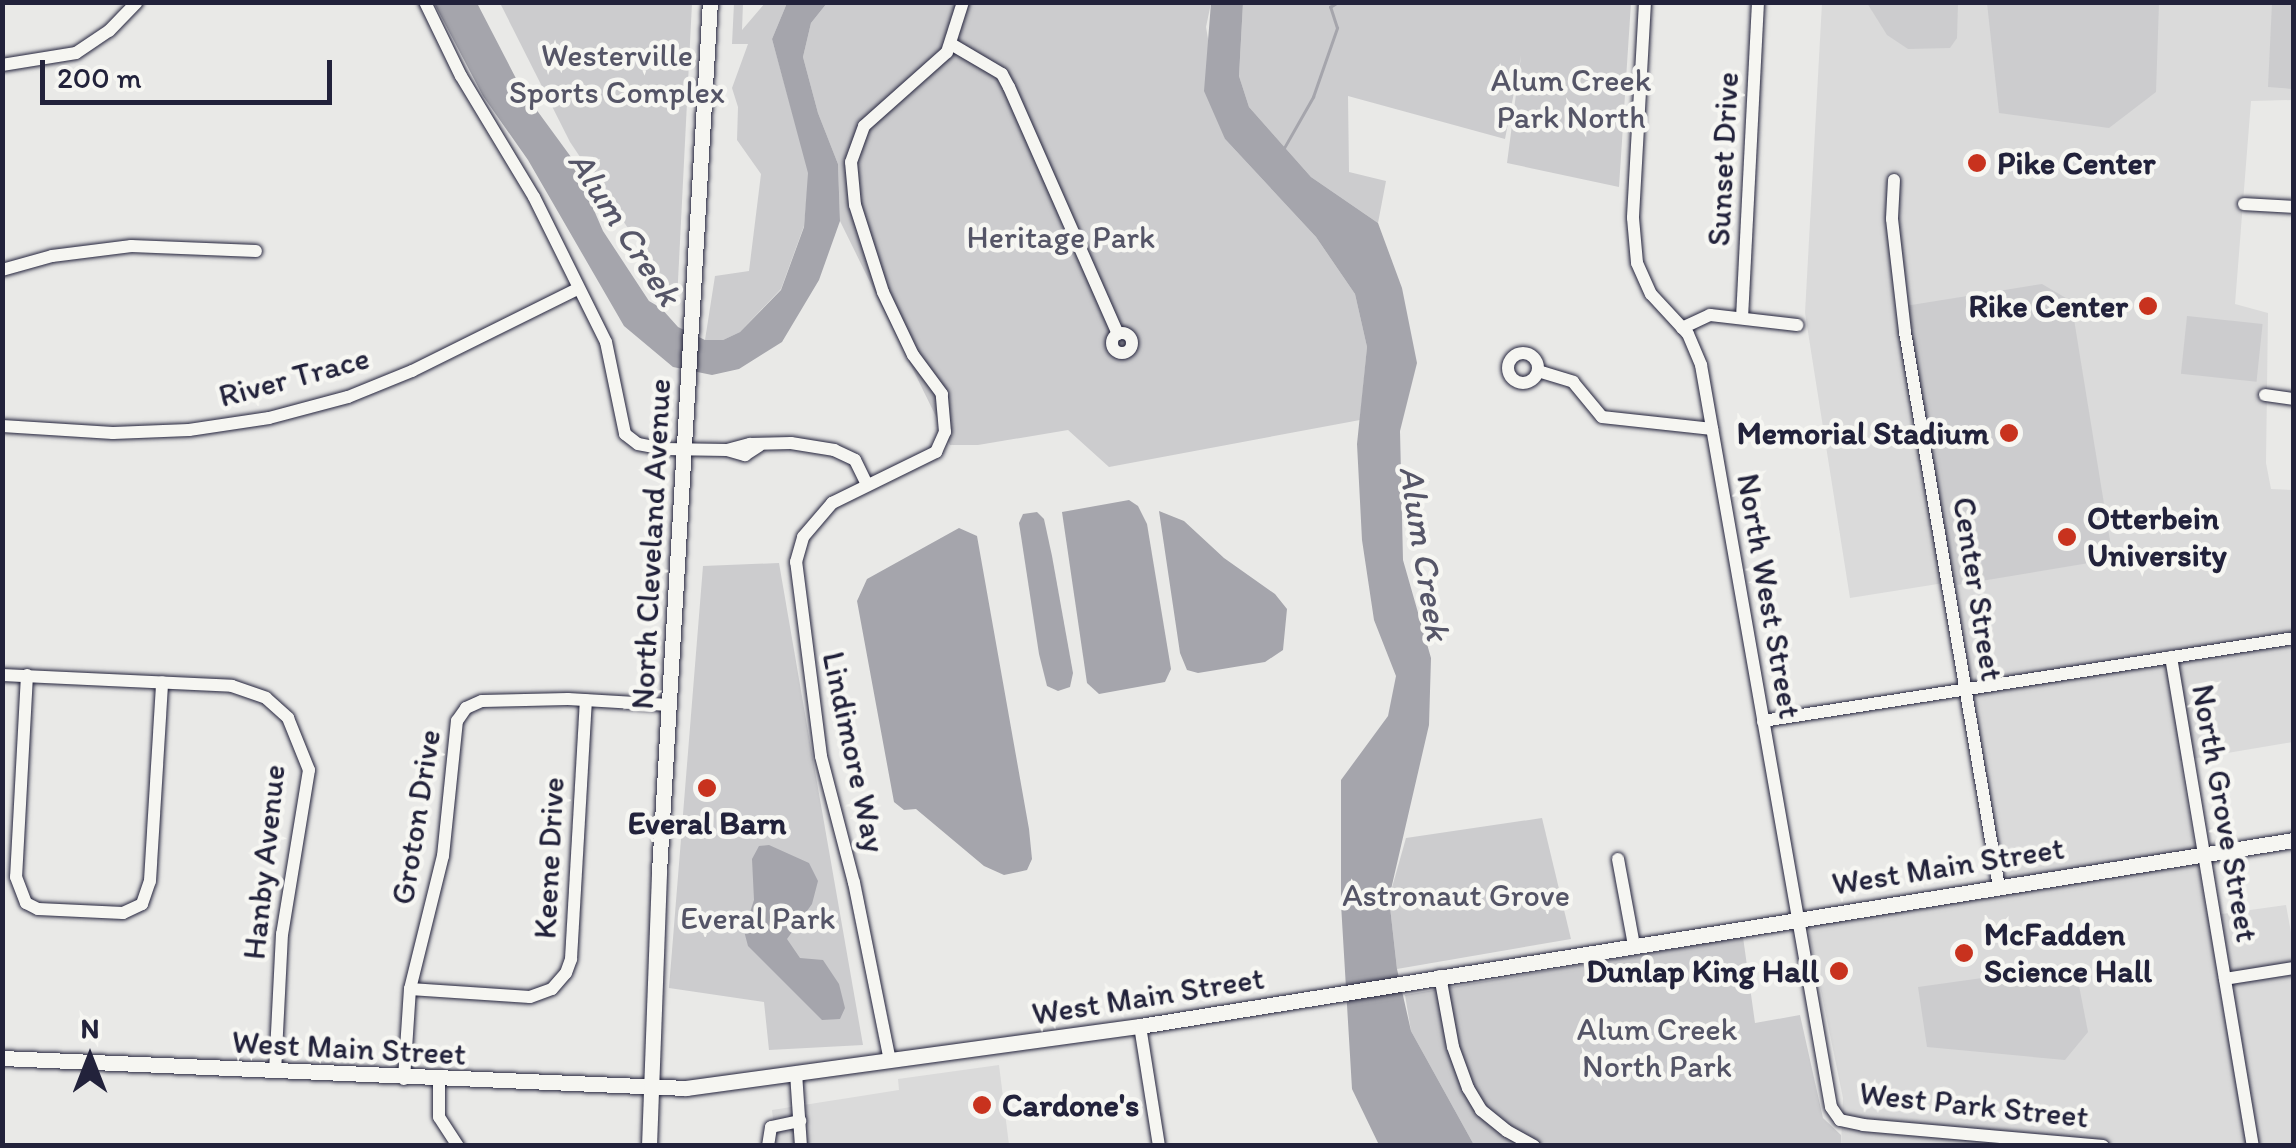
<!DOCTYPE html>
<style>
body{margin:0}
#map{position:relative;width:2296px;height:1148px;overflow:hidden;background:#e9e9e7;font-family:Itim,sans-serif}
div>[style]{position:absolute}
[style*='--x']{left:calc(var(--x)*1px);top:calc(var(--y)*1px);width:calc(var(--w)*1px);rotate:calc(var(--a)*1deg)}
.built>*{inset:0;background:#dadada}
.green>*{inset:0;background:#ccccce;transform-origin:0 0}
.water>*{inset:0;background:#a5a5ac}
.stream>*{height:2.5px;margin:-1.25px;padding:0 1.25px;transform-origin:1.25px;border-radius:1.25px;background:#a5a5ac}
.roads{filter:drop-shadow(0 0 2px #22223b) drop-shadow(0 0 2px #22223b)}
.minor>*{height:12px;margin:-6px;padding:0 6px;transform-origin:6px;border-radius:6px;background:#f6f6f2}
.minor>.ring{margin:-6px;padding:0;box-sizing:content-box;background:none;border:12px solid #f6f6f2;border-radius:50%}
.major>*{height:15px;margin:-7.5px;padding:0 7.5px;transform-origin:7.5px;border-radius:7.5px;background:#f6f6f2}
.dots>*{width:28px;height:28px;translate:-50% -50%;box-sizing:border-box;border:5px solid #f6f6f2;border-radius:50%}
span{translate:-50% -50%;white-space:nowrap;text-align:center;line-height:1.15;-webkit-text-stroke:9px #f6f6f2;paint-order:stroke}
.park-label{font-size:32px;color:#555567}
.street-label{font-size:32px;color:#22223b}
.poi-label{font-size:32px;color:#22223b;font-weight:700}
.left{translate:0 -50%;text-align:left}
.right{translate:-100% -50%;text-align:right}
.water-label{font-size:35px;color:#565668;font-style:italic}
.frame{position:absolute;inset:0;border:5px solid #22223b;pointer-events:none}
.north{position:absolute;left:40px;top:1008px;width:100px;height:100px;-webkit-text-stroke:8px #f6f6f2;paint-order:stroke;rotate:0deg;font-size:28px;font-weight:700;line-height:40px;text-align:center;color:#22223b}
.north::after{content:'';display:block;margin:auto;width:35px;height:45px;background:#22223b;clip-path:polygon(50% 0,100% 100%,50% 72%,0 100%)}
.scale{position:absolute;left:40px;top:60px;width:292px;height:45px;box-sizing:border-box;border:5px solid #22223b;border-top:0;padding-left:12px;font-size:30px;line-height:35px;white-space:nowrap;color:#22223b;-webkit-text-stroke:8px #f6f6f2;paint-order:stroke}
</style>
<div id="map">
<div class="built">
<div style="clip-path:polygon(1822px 3px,2293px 3px,2293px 100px,2251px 101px,2235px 304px,2268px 313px,2266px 463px,2271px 489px,2293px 490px,2293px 742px,2180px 761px,2207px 916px,2286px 905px,2294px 949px,2293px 1145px,1841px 1145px,1843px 1098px,1807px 923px,1994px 892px,1944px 583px,1850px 598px,1805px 313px)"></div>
<div style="clip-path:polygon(999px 1065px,1009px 1145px,776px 1145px,772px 1110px,899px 1090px,898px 1079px)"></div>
</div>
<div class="green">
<div style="clip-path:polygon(500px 3px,692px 3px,677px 301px,570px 142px)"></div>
<div style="clip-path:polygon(734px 3px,743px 3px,742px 30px,765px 3px,787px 3px,772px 39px,809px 173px,804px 226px,781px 289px,740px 332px,723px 340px,705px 340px,715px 276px,749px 271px,761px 174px,737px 140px,738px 107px,732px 88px,748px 44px,732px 44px)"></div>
<div style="clip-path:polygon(827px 3px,1211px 3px,1206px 27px,1225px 139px,1316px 237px,1355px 294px,1367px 347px,1360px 420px,1109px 467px,1068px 430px,978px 445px,950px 445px,840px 221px,838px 164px,818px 113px,803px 57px,811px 23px)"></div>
<div style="clip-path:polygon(1243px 3px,1631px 3px,1619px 187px,1507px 163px,1521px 56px,1505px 139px,1348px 96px,1349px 172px,1386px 181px,1378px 223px,1311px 177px,1249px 107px,1239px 76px)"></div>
<div style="clip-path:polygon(1867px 3px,1958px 3px,1957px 38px,1950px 48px,1908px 49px,1887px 35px)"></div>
<div style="clip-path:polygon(1987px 3px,2159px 3px,2156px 92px,2109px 128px,1999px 113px)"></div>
<div style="clip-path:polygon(2272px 3px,2293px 3px,2293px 89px,2268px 87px)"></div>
<div style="clip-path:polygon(2042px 284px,2071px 301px,2113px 559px,1951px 586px,1905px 306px)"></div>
<div style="left:2187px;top:316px;width:76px;height:58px;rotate:6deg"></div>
<div style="clip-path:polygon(779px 563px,804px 708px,863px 1045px,769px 1050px,764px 1002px,669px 988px,703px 566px)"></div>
<div style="clip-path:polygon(1542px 818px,1571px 939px,1397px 969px,1389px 898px,1406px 838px)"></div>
<div style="clip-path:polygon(1743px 937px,1755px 1023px,1800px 1015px,1823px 1118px,1841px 1135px,1841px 1145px,1474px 1145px,1411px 1031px,1405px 995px)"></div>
<div style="clip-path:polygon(2075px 965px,2088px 1032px,2065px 1060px,1927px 1047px,1918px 987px)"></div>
</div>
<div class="water">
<div style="clip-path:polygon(434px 3px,477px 3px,522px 90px,571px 157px,603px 231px,649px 301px,661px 308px,678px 327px,705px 340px,723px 340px,740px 332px,781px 290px,804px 227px,808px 173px,772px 39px,787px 3px,827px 3px,811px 23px,803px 57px,818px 113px,838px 164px,840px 221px,819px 280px,782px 342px,739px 369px,712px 375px,673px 367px,624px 326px,528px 160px,483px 96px)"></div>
<div style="clip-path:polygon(1211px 3px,1243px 3px,1239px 76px,1249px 107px,1311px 177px,1378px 223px,1402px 288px,1417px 363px,1400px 431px,1403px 560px,1431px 658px,1429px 725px,1389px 898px,1397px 969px,1411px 1031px,1474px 1145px,1379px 1145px,1352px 1089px,1341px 904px,1341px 780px,1388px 716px,1396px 676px,1374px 620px,1362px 540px,1357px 444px,1367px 347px,1355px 294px,1316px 237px,1225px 139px,1204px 91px)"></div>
<div style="clip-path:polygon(1129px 500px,1138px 506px,1147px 524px,1171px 669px,1165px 682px,1099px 694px,1087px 683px,1062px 512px)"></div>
<div style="clip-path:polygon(1159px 511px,1184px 521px,1224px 558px,1275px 594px,1287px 609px,1283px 650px,1265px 662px,1198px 673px,1187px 670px,1180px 653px)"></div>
<div style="clip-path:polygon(1037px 512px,1044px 519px,1052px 556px,1073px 673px,1070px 687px,1058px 691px,1047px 686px,1039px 654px,1019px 523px,1023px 514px)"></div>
<div style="clip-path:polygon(959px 528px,977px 536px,1029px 829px,1032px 859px,1027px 870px,1004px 875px,984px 866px,916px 809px,904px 810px,894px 802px,857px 601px,867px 579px)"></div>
<div style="clip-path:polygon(769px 845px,809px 863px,818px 881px,812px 904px,787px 939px,800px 958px,823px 960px,839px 984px,845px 1008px,840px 1019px,822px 1020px,748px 946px,744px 931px,754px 900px,752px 859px,759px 846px)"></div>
</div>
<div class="stream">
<div style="--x:1284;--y:148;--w:59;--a:-60.4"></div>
<div style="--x:1313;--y:97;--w:73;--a:-70.8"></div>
<div style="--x:1337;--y:28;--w:22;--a:-108"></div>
<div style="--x:1330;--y:7;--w:9;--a:-32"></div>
</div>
<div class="roads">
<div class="minor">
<div style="--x:425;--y:2;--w:82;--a:64.1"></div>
<div style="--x:461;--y:76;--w:141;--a:58.9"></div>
<div style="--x:534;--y:197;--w:162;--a:63.6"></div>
<div style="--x:606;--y:342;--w:94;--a:78.3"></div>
<div style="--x:625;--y:434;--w:16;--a:38"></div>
<div style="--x:638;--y:444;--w:26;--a:11"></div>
<div style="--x:664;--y:449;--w:63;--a:0.9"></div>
<div style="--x:727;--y:450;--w:24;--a:-15"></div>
<div style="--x:750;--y:444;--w:41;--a:-1.4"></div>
<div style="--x:791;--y:443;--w:44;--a:9.2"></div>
<div style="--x:834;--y:450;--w:23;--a:25"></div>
<div style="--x:855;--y:460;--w:28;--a:64"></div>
<div style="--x:1645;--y:2;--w:216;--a:93.2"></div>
<div style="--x:1633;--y:218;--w:45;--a:84.9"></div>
<div style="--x:1637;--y:263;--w:34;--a:66"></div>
<div style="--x:1651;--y:294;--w:54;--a:47.2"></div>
<div style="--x:1688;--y:334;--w:34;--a:67"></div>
<div style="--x:1701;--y:365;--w:753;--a:80.06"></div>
<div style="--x:1831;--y:1107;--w:16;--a:55"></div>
<div style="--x:1840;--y:1120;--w:24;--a:12"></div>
<div style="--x:1863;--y:1125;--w:241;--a:5"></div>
<div style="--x:951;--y:44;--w:59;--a:30.5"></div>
<div style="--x:1002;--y:74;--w:15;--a:62"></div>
<div style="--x:1009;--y:87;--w:270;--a:66.2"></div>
<div style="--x:2;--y:65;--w:75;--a:-9.2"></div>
<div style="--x:76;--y:53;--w:40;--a:-34"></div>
<div style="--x:109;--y:31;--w:40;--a:-46"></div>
<div style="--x:1894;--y:180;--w:39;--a:93"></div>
<div style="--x:1892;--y:219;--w:114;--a:83.4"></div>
<div style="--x:1905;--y:332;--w:563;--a:80.39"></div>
<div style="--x:2244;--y:204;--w:50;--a:3.4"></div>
<div style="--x:2;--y:270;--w:52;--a:-15.6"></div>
<div style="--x:52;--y:256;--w:80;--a:-7.2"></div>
<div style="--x:131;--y:246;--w:125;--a:2.3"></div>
<div style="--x:1742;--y:318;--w:316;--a:-87.1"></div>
<div style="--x:1682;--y:328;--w:31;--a:-25"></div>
<div style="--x:1710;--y:315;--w:88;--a:6.6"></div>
<div class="ring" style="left:1112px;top:333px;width:8px;height:8px"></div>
<div class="ring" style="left:1508px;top:353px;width:18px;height:18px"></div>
<div style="--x:1538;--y:371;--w:37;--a:17"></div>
<div style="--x:1573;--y:382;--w:45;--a:50.4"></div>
<div style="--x:1602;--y:417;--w:111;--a:6.2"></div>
<div style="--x:2265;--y:395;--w:29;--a:8"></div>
<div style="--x:2;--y:426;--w:111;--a:3.6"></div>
<div style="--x:113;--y:433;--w:76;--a:-2.3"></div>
<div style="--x:189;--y:430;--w:81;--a:-8.5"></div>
<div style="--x:269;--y:418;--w:82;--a:-14.9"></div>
<div style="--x:348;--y:397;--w:69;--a:-22.1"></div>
<div style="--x:412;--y:371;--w:186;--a:-26.4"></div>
<div style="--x:727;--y:450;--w:19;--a:16"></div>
<div style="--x:745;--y:455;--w:17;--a:-33"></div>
<div style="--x:2171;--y:657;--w:496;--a:80.5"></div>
<div style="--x:2;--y:675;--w:230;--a:2.7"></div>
<div style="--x:232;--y:686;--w:36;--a:19"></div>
<div style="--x:266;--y:698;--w:30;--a:42"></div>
<div style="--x:288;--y:718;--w:56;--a:68"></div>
<div style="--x:309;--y:770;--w:166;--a:99.3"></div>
<div style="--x:282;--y:934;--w:138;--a:92.9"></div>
<div style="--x:27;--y:675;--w:202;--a:93.1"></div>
<div style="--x:16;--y:877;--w:28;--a:69"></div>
<div style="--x:26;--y:903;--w:13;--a:27"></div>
<div style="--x:38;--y:909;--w:85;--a:2.7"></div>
<div style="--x:123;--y:913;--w:21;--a:-25"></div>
<div style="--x:142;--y:904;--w:24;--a:-71"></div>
<div style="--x:150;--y:881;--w:199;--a:-86.5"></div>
<div style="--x:1763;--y:721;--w:537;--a:-8.88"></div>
<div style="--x:1618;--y:859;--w:87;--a:79.5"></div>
<div style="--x:1440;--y:976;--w:72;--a:79.6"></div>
<div style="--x:1453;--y:1047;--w:44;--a:69.9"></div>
<div style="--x:1468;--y:1088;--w:26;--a:59"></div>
<div style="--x:1481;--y:1110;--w:33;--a:39"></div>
<div style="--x:1507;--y:1131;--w:31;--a:29"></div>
<div style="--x:2225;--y:979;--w:70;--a:-9.1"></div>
<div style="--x:410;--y:989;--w:120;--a:3.8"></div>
<div style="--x:530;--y:997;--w:23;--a:-20"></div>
<div style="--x:552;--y:989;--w:21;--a:-49"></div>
<div style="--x:566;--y:973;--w:15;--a:-70"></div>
<div style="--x:571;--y:959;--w:259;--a:-86.7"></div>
<div style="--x:1140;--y:1026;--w:121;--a:81"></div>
<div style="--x:890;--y:1061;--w:182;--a:-101.4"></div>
<div style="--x:854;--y:883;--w:131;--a:-104.6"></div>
<div style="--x:821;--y:756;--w:196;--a:-97.3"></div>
<div style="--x:796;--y:562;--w:26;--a:-74"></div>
<div style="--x:803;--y:537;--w:45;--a:-49.5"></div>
<div style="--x:832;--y:503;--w:116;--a:-26.1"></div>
<div style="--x:936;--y:452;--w:22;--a:-66"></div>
<div style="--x:945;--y:432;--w:38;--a:-95"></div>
<div style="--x:942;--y:394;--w:49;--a:-126.6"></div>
<div style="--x:913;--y:355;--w:70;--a:-115.5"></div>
<div style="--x:883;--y:292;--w:91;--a:-107.8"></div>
<div style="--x:855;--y:205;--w:43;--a:-95.3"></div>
<div style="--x:851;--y:162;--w:38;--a:-70"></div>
<div style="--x:864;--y:126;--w:111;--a:-41.7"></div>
<div style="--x:947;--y:52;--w:52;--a:-72.3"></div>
<div style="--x:796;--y:1073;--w:73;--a:86.1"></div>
<div style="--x:404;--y:1079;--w:90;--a:-86.2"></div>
<div style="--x:410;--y:989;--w:137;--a:-76.1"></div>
<div style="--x:443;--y:856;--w:136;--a:-84.1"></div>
<div style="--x:457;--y:721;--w:16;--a:-55"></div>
<div style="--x:466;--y:708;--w:17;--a:-24"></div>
<div style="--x:482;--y:701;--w:86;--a:-1.3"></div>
<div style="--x:568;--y:699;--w:101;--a:3.4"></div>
<div style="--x:439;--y:1081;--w:36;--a:90"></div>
<div style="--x:439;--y:1117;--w:35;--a:57"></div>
<div style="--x:768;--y:1146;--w:19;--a:-81"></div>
<div style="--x:771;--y:1127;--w:30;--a:-12"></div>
</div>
<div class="major">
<div style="--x:2;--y:1058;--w:685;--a:2.51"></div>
<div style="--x:686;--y:1088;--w:458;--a:-7.8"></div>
<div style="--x:1140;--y:1026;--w:1169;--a:-9.16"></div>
<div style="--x:649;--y:1146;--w:274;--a:-87.9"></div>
<div style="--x:659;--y:872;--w:871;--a:-86.65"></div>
</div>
</div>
<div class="dots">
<div style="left:1977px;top:163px;background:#c8321e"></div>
<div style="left:2148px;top:306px;background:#c8321e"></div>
<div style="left:2009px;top:433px;background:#c8321e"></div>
<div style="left:2067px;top:537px;background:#c8321e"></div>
<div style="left:707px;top:788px;background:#c8321e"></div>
<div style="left:1964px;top:953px;background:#c8321e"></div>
<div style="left:1839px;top:971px;background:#c8321e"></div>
<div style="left:982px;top:1105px;background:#c8321e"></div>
</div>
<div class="park-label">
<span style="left:617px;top:74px">Westerville<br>Sports Complex</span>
<span style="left:1571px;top:99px">Alum Creek<br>Park North</span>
<span style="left:1061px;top:237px">Heritage Park</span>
<span style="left:1456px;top:895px">Astronaut Grove</span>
<span style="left:758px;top:918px">Everal Park</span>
<span style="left:1657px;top:1048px">Alum Creek<br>North Park</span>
</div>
<div class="street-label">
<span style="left:1723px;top:159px;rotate:-87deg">Sunset Drive</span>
<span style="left:294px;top:377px;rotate:-15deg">River Trace</span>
<span style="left:651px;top:544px;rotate:-87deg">North Cleveland Avenue</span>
<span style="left:1978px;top:589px;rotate:81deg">Center Street</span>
<span style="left:1769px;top:596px;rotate:80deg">North West Street</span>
<span style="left:854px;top:752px;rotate:78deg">Lindimore Way</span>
<span style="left:2225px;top:813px;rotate:80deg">North Grove Street</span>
<span style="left:416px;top:817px;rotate:-81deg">Groton Drive</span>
<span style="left:549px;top:858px;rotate:-87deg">Keene Drive</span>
<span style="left:264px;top:862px;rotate:-84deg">Hanby Avenue</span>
<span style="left:1948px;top:866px;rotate:-9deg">West Main Street</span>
<span style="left:1148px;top:996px;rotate:-9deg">West Main Street</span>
<span style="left:349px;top:1048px;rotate:3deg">West Main Street</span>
<span style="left:1974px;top:1105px;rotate:6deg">West Park Street</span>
</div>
<div class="poi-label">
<span class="left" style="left:1997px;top:163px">Pike Center</span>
<span class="right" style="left:2128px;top:306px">Rike Center</span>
<span class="right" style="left:1989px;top:433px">Memorial Stadium</span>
<span class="left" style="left:2087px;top:537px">Otterbein<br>University</span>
<span style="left:707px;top:823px">Everal Barn</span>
<span class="left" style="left:1984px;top:953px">McFadden<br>Science Hall</span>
<span class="right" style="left:1819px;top:971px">Dunlap King Hall</span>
<span class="left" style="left:1002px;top:1105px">Cardone's</span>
</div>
<div class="water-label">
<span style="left:625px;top:228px;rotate:57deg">Alum Creek</span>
<span style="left:1425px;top:553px;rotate:81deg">Alum Creek</span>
</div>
<div class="frame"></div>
<div class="north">N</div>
<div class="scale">200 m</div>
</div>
